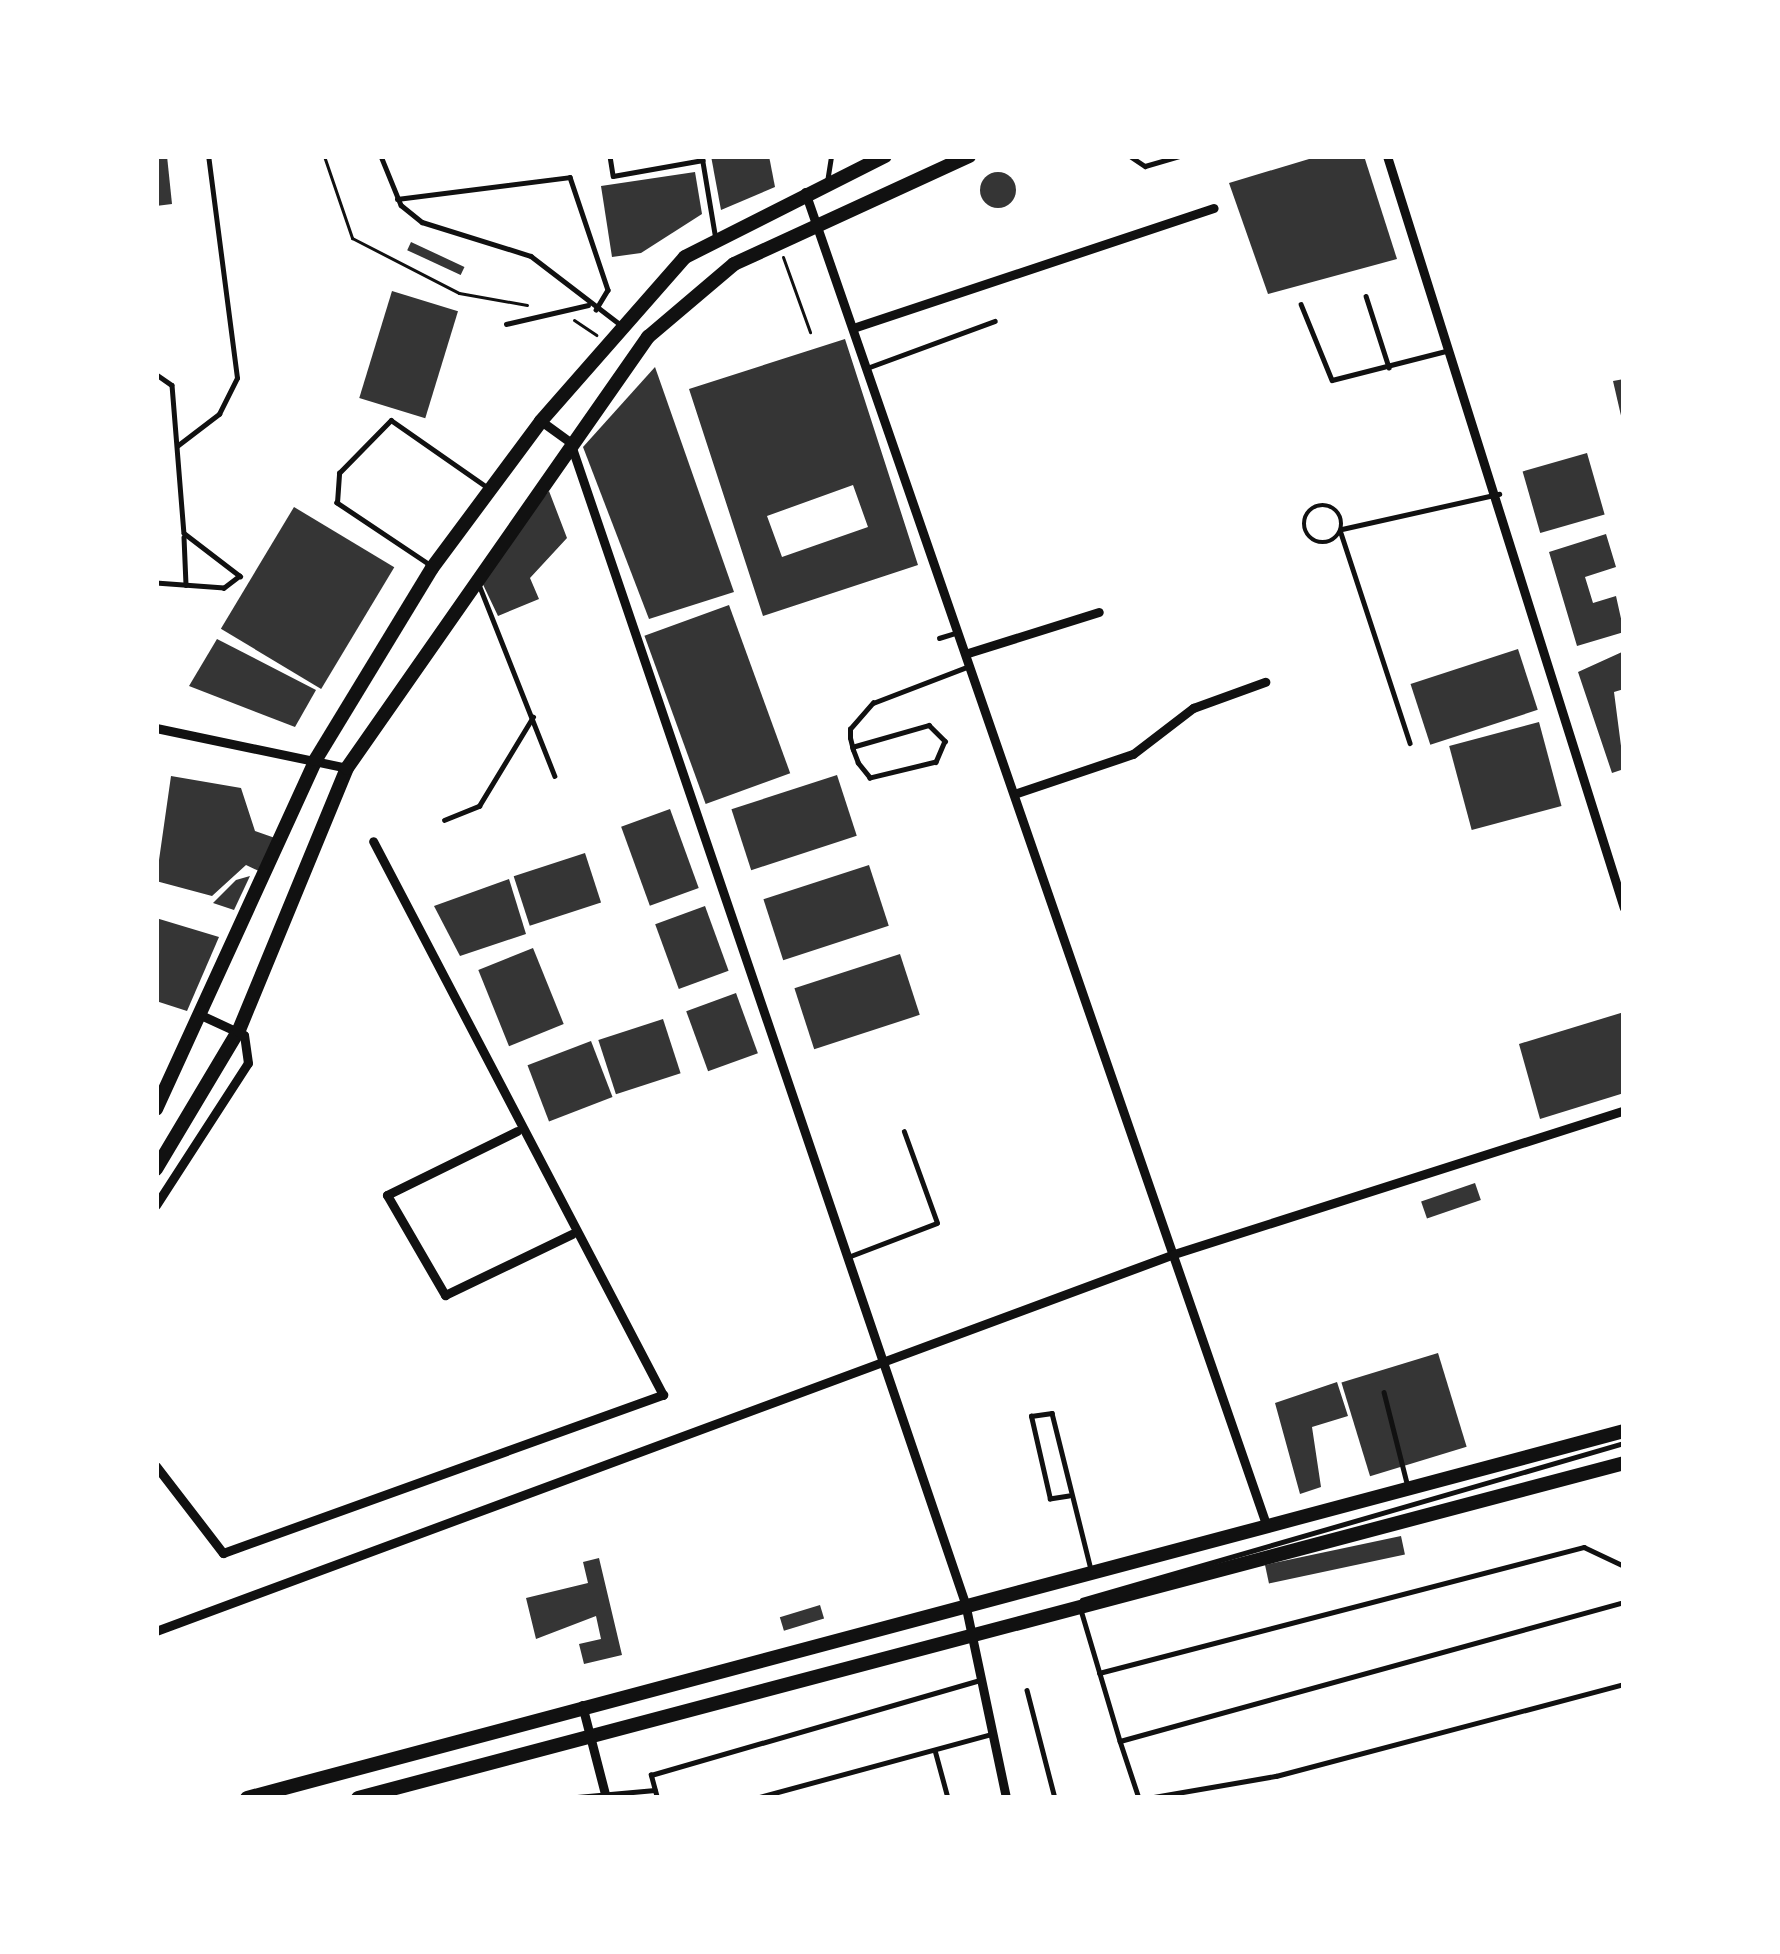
<!DOCTYPE html>
<style>
body{margin:0}
#map{position:relative;width:1780px;height:1954px;overflow:hidden;background:#fff;font-family:Lato,sans-serif}
div>[style]{position:absolute}
[style*='--x']{left:calc(var(--x)*1px);top:calc(var(--y)*1px);width:calc(var(--w)*1px);rotate:calc(var(--a)*1deg)}
.building>*{inset:0;background:#353535;transform-origin:0 0}
.round{border-radius:50%}
.path>*{height:3px;margin:-1.5px;padding:0 1.5px;transform-origin:1.5px;border-radius:1.5px;background:#111}
.service>*{height:4.5px;margin:-2.25px;padding:0 2.25px;transform-origin:2.25px;border-radius:2.25px;background:#111}
.service>.ring{margin:-2.25px;padding:0;box-sizing:content-box;background:none;border:4.5px solid #111;border-radius:50%}
.minor>*{height:9px;margin:-4.5px;padding:0 4.5px;transform-origin:4.5px;border-radius:4.5px;background:#111}
.primary>*{height:14px;margin:-7px;padding:0 7px;transform-origin:7px;border-radius:7px;background:#111}
span{translate:-50% -50%;white-space:nowrap;text-align:center;line-height:1.15;-webkit-text-stroke:9px #fff;paint-order:stroke}
.frame{position:absolute;inset:0;border:159px solid #fff;pointer-events:none}
</style>
<div id="map">
<div class="building">
<div style="clip-path:polygon(156px 156px,167px 156px,172px 204px,156px 206px)"></div>
<div style="clip-path:polygon(711px 156px,769px 156px,775px 187px,721px 210px)"></div>
<div style="clip-path:polygon(1319px 156px,1364px 156px,1397px 259px,1268px 294px,1229px 183px)"></div>
<div style="clip-path:polygon(695px 172px,702px 214px,641px 253px,612px 257px,601px 186px)"></div>
<div class="round" style="left:980px;top:172px;width:36px;height:36px"></div>
<div style="left:411px;top:242px;width:59px;height:9px;rotate:25deg"></div>
<div style="left:392px;top:291px;width:69px;height:112px;rotate:17deg"></div>
<div style="clip-path:polygon(evenodd,845px 339px,918px 565px,763px 616px,689px 389px,845px 339px,853px 485px,868px 527px,782px 557px,767px 516px,853px 485px)"></div>
<div style="clip-path:polygon(655px 367px,734px 592px,649px 619px,583px 447px)"></div>
<div style="clip-path:polygon(1624px 379px,1624px 420px,1622px 420px,1613px 381px)"></div>
<div style="left:1587px;top:453px;width:64px;height:67px;rotate:74deg"></div>
<div style="clip-path:polygon(549px 491px,567px 538px,530px 578px,539px 599px,498px 616px,478px 574px)"></div>
<div style="left:294px;top:507px;width:117px;height:142px;rotate:31deg"></div>
<div style="clip-path:polygon(1606px 534px,1616px 567px,1585px 577px,1593px 603px,1616px 596px,1624px 632px,1577px 646px,1549px 552px)"></div>
<div style="left:729px;top:605px;width:179px;height:90px;rotate:70deg"></div>
<div style="clip-path:polygon(217px 639px,316px 690px,295px 727px,189px 686px)"></div>
<div style="left:1518px;top:649px;width:64px;height:113px;rotate:72deg"></div>
<div style="clip-path:polygon(1622px 652px,1624px 689px,1614px 692px,1624px 769px,1612px 773px,1578px 672px)"></div>
<div style="left:1539px;top:722px;width:87px;height:93px;rotate:75deg"></div>
<div style="left:837px;top:775px;width:64px;height:111px;rotate:72deg"></div>
<div style="clip-path:polygon(171px 776px,241px 788px,255px 831px,275px 838px,261px 872px,246px 865px,212px 896px,156px 881px)"></div>
<div style="left:670px;top:809px;width:84px;height:52px;rotate:70deg"></div>
<div style="left:585px;top:853px;width:52px;height:75px;rotate:72deg"></div>
<div style="left:869px;top:865px;width:64px;height:111px;rotate:72deg"></div>
<div style="clip-path:polygon(250px 876px,234px 910px,213px 903px,236px 880px)"></div>
<div style="clip-path:polygon(509px 879px,526px 934px,460px 956px,434px 906px)"></div>
<div style="left:705px;top:906px;width:69px;height:53px;rotate:70deg"></div>
<div style="clip-path:polygon(156px 918px,219px 937px,187px 1011px,156px 1001px)"></div>
<div style="left:533px;top:948px;width:82px;height:59px;rotate:68deg"></div>
<div style="left:900px;top:954px;width:64px;height:111px;rotate:72deg"></div>
<div style="left:736px;top:993px;width:64px;height:53px;rotate:70deg"></div>
<div style="clip-path:polygon(1624px 1012px,1624px 1093px,1540px 1119px,1519px 1044px)"></div>
<div style="left:663px;top:1019px;width:57px;height:68px;rotate:72deg"></div>
<div style="left:591px;top:1041px;width:60px;height:68px;rotate:69deg"></div>
<div style="left:1475px;top:1183px;width:18px;height:57px;rotate:71deg"></div>
<div style="left:1438px;top:1353px;width:98px;height:101px;rotate:73deg"></div>
<div style="clip-path:polygon(1337px 1382px,1348px 1416px,1312px 1427px,1321px 1487px,1300px 1494px,1275px 1403px)"></div>
<div style="left:1401px;top:1536px;width:19px;height:139px;rotate:78deg"></div>
<div style="clip-path:polygon(599px 1558px,622px 1655px,584px 1664px,579px 1644px,601px 1639px,596px 1616px,536px 1639px,526px 1598px,588px 1583px,583px 1562px)"></div>
<div style="left:820px;top:1605px;width:14px;height:42px;rotate:73deg"></div>
</div>
<div class="path">
<div style="--x:324;--y:156;--w:87;--a:71.1"></div>
<div style="--x:352;--y:238;--w:120;--a:27.2"></div>
<div style="--x:459;--y:293;--w:69;--a:10"></div>
<div style="--x:783;--y:257;--w:80;--a:70.2"></div>
<div style="--x:574;--y:320;--w:27;--a:34"></div>
</div>
<div class="service">
<div style="--x:381;--y:156;--w:53;--a:67.8"></div>
<div style="--x:401;--y:205;--w:27;--a:39"></div>
<div style="--x:422;--y:222;--w:114;--a:17.3"></div>
<div style="--x:531;--y:256;--w:113;--a:37.5"></div>
<div style="--x:610;--y:156;--w:20;--a:81"></div>
<div style="--x:613;--y:176;--w:91;--a:-10.1"></div>
<div style="--x:702;--y:156;--w:79;--a:80.5"></div>
<div style="--x:1130;--y:156;--w:18;--a:34"></div>
<div style="--x:1145;--y:166;--w:36;--a:-16"></div>
<div style="--x:827;--y:182;--w:26;--a:-81"></div>
<div style="--x:397;--y:199;--w:174;--a:-7.2"></div>
<div style="--x:570;--y:177;--w:119;--a:71.4"></div>
<div style="--x:608;--y:290;--w:23;--a:121"></div>
<div style="--x:1366;--y:296;--w:75;--a:72.1"></div>
<div style="--x:1301;--y:304;--w:82;--a:67.8"></div>
<div style="--x:1332;--y:380;--w:118;--a:-14.3"></div>
<div style="--x:506;--y:324;--w:84;--a:-13"></div>
<div style="--x:867;--y:368;--w:136;--a:-20.2"></div>
<div style="--x:156;--y:374;--w:19;--a:35"></div>
<div style="--x:172;--y:385;--w:148;--a:85.4"></div>
<div style="--x:184;--y:533;--w:71;--a:37.5"></div>
<div style="--x:240;--y:576;--w:20;--a:143"></div>
<div style="--x:224;--y:588;--w:68;--a:-175.8"></div>
<div style="--x:177;--y:446;--w:53;--a:-37.3"></div>
<div style="--x:219;--y:414;--w:40;--a:-63.4"></div>
<div style="--x:237;--y:378;--w:224;--a:-97.4"></div>
<div class="ring" style="left:1304px;top:505px;width:33.5px;height:33.5px"></div>
<div style="--x:1342;--y:529;--w:161;--a:-12.6"></div>
<div style="--x:1341;--y:533;--w:221;--a:71.8"></div>
<div style="--x:184;--y:537;--w:48;--a:87.6"></div>
<div style="--x:428;--y:564;--w:110;--a:-146.2"></div>
<div style="--x:337;--y:503;--w:30;--a:-86"></div>
<div style="--x:339;--y:473;--w:74;--a:-45.5"></div>
<div style="--x:391;--y:420;--w:117;--a:34.9"></div>
<div style="--x:480;--y:587;--w:203;--a:68.4"></div>
<div style="--x:939;--y:638;--w:17;--a:-17"></div>
<div style="--x:852;--y:747;--w:80;--a:-15.9"></div>
<div style="--x:929;--y:725;--w:23;--a:45"></div>
<div style="--x:945;--y:741;--w:23;--a:113"></div>
<div style="--x:936;--y:762;--w:68;--a:166.4"></div>
<div style="--x:870;--y:778;--w:19;--a:-129"></div>
<div style="--x:858;--y:763;--w:14;--a:-111"></div>
<div style="--x:853;--y:750;--w:12;--a:-104"></div>
<div style="--x:850;--y:738;--w:9;--a:-90"></div>
<div style="--x:850;--y:729;--w:35;--a:-49"></div>
<div style="--x:873;--y:703;--w:101;--a:-21"></div>
<div style="--x:444;--y:820;--w:38;--a:-22"></div>
<div style="--x:479;--y:806;--w:104;--a:-58.8"></div>
<div style="--x:848;--y:1257;--w:95;--a:-20.9"></div>
<div style="--x:937;--y:1223;--w:97;--a:-109.9"></div>
<div style="--x:1384;--y:1392;--w:98;--a:75.8"></div>
<div style="--x:1069;--y:1496;--w:19;--a:171"></div>
<div style="--x:1050;--y:1499;--w:85;--a:-102.9"></div>
<div style="--x:1031;--y:1416;--w:21;--a:-8"></div>
<div style="--x:1052;--y:1413;--w:162;--a:76"></div>
<div style="--x:1082;--y:1600;--w:564;--a:-16.15"></div>
<div style="--x:1081;--y:1610;--w:137;--a:73.4"></div>
<div style="--x:1120;--y:1741;--w:523;--a:-15.42"></div>
<div style="--x:1099;--y:1673;--w:501;--a:-14.56"></div>
<div style="--x:1584;--y:1547;--w:44;--a:25.4"></div>
<div style="--x:1027;--y:1690;--w:112;--a:75.5"></div>
<div style="--x:1120;--y:1741;--w:60;--a:71.6"></div>
<div style="--x:935;--y:1750;--w:50;--a:74.8"></div>
<div style="--x:566;--y:1798;--w:89;--a:-5.1"></div>
<div style="--x:657;--y:1798;--w:24;--a:-105"></div>
<div style="--x:651;--y:1775;--w:342;--a:-16.1"></div>
<div style="--x:756;--y:1798;--w:245;--a:-15.2"></div>
<div style="--x:1148;--y:1798;--w:130;--a:-9.8"></div>
<div style="--x:1276;--y:1776;--w:360;--a:-14.8"></div>
</div>
<div class="minor">
<div style="--x:1387;--y:156;--w:788;--a:72.51"></div>
<div style="--x:805;--y:192;--w:1410;--a:70.91"></div>
<div style="--x:853;--y:328;--w:380;--a:-18.4"></div>
<div style="--x:541;--y:421;--w:36;--a:36"></div>
<div style="--x:570;--y:442;--w:1226;--a:71.21"></div>
<div style="--x:965;--y:1603;--w:199;--a:78.1"></div>
<div style="--x:968;--y:653;--w:137;--a:-17.4"></div>
<div style="--x:156;--y:728;--w:195;--a:11.8"></div>
<div style="--x:1017;--y:793;--w:122;--a:-18.6"></div>
<div style="--x:1133;--y:754;--w:76;--a:-37.5"></div>
<div style="--x:1193;--y:708;--w:77;--a:-19.9"></div>
<div style="--x:517;--y:1131;--w:145;--a:153.8"></div>
<div style="--x:387;--y:1195;--w:116;--a:59.9"></div>
<div style="--x:445;--y:1295;--w:141;--a:-25.7"></div>
<div style="--x:156;--y:1205;--w:169;--a:-57.1"></div>
<div style="--x:248;--y:1063;--w:28;--a:-98"></div>
<div style="--x:244;--y:1035;--w:45;--a:-155.1"></div>
<div style="--x:156;--y:1466;--w:110;--a:52.4"></div>
<div style="--x:223;--y:1553;--w:468;--a:-19.8"></div>
<div style="--x:663;--y:1395;--w:625;--a:-117.63"></div>
<div style="--x:156;--y:1631;--w:1086;--a:-20.32"></div>
<div style="--x:1174;--y:1254;--w:472;--a:-17.7"></div>
<div style="--x:582;--y:1705;--w:96;--a:75.5"></div>
</div>
<div class="primary">
<div style="--x:156;--y:1109;--w:385;--a:-65.4"></div>
<div style="--x:316;--y:759;--w:223;--a:-58.7"></div>
<div style="--x:432;--y:568;--w:183;--a:-53.4"></div>
<div style="--x:541;--y:421;--w:218;--a:-48.7"></div>
<div style="--x:685;--y:257;--w:224;--a:-26.8"></div>
<div style="--x:156;--y:1169;--w:162;--a:-59.2"></div>
<div style="--x:239;--y:1030;--w:283;--a:-67.6"></div>
<div style="--x:347;--y:768;--w:526;--a:-55.07"></div>
<div style="--x:648;--y:337;--w:113;--a:-40.3"></div>
<div style="--x:734;--y:264;--w:259;--a:-24.7"></div>
<div style="--x:247;--y:1798;--w:1425;--a:-14.92"></div>
<div style="--x:358;--y:1798;--w:1310;--a:-14.82"></div>
</div>
<div class="frame"></div>
</div>
